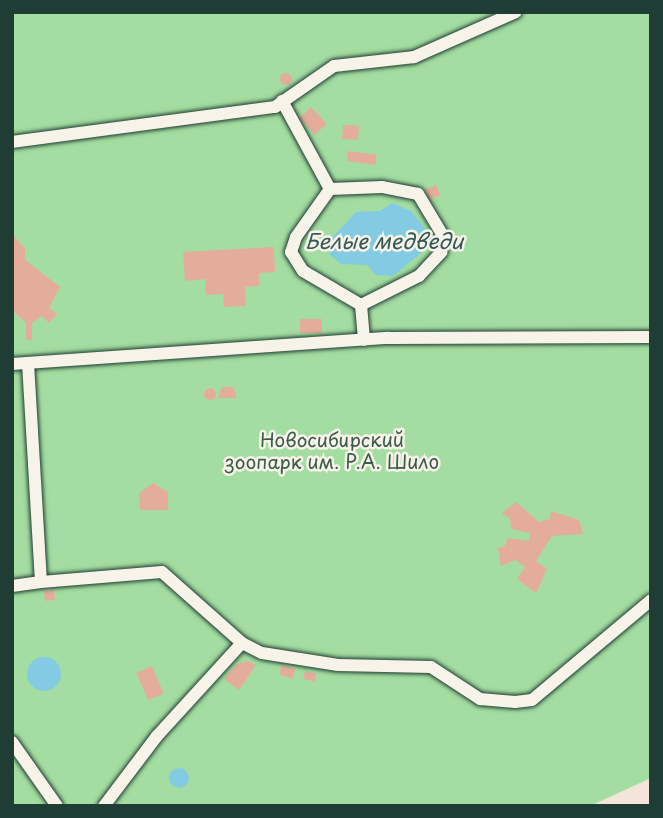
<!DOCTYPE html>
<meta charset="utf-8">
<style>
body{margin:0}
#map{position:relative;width:663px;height:818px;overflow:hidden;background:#f3e5d9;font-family:"Playpen Sans",sans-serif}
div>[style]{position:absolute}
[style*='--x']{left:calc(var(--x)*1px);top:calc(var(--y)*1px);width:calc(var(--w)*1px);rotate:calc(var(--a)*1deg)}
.green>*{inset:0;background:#a4dda1}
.water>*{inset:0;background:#82cbe3}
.round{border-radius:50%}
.building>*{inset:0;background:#e4ad9b;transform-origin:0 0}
.roads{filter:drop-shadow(0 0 2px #1f3d34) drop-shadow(0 0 2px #1f3d34)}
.pedestrian>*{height:12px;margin:-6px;padding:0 6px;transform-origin:6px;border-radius:6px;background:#f7f3e8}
span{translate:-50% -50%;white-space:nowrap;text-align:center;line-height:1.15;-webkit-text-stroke:5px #f7f3e8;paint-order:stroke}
.park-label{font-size:19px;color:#3a5d4a}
.water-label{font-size:21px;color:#335957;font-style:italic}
.frame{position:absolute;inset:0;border:14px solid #1f3d34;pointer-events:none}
</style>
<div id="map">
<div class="green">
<div style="clip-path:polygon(12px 12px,651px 12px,651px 778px,590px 806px,12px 806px)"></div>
</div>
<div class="water">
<div style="clip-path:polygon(392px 203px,411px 211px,425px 229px,425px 250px,393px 276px,376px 275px,367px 265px,341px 264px,330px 255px,330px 240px,356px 212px,380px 211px)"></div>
<div class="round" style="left:27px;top:657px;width:34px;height:34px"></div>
<div class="round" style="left:169px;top:768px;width:20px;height:20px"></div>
</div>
<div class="building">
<div class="round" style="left:280px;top:73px;width:12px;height:12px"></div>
<div style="left:311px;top:107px;width:23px;height:16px;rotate:47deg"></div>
<div style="left:343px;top:125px;width:16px;height:14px;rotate:4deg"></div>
<div style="left:348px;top:151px;width:29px;height:10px;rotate:8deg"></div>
<div style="left:436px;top:185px;width:11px;height:12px;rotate:68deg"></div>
<div style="clip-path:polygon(12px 234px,25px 249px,25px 260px,60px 287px,49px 308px,57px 314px,49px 323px,42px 316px,32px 323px,32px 340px,26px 340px,26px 323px,12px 310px)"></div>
<div style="clip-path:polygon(274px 247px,275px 272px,259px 273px,259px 286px,245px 287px,246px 306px,224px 307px,223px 294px,206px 295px,205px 279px,185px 281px,183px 252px)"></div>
<div style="left:322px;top:319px;width:14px;height:22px;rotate:90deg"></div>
<div style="clip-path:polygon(222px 387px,233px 387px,237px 398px,218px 398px)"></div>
<div class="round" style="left:204px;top:388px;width:12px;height:12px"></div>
<div style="clip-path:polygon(153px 483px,168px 492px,168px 510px,140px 510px,139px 493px)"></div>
<div style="clip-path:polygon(516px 502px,539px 522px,550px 519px,551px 511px,579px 520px,583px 534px,552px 536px,536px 561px,547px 569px,536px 593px,517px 579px,525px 567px,515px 560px,501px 566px,498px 548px,504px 547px,508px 538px,529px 541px,530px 533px,511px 529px,510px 519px,502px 513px)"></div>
<div style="left:54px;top:590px;width:10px;height:10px;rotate:84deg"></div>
<div style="clip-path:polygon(248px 661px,256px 665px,239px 690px,224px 679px,237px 664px)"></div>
<div style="left:282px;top:665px;width:14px;height:10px;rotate:17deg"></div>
<div style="left:152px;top:666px;width:30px;height:17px;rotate:67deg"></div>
<div style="left:305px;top:671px;width:12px;height:8px;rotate:14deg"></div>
</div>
<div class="roads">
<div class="pedestrian">
<div style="--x:282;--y:101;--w:100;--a:61.4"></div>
<div style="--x:12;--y:142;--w:265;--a:-7.6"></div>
<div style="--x:275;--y:107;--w:72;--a:-34.8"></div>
<div style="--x:334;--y:66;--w:81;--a:-6.4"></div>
<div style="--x:414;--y:57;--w:111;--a:-23.8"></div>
<div style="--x:361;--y:305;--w:65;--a:-26.6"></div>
<div style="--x:419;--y:276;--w:33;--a:-47"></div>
<div style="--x:441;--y:252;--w:18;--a:-87"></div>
<div style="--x:442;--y:234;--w:47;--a:-121"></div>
<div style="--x:418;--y:194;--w:37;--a:-169"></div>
<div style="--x:382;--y:187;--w:52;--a:177.8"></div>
<div style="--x:330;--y:189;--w:59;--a:125.3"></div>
<div style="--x:296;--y:237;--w:16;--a:108"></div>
<div style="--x:291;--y:252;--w:22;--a:58"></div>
<div style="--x:303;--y:271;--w:67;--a:30.4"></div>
<div style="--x:361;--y:305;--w:35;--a:85"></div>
<div style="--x:12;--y:364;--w:377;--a:-4"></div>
<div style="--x:388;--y:338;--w:263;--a:-0.2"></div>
<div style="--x:41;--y:582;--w:121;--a:-4.7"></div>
<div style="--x:162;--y:572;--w:107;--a:41.6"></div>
<div style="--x:242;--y:643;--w:22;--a:27"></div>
<div style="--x:262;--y:653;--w:77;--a:9"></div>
<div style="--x:338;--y:665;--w:93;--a:1.2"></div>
<div style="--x:431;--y:667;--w:59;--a:33.1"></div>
<div style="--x:480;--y:699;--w:35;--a:5"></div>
<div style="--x:515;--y:702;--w:17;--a:-7"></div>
<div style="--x:532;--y:700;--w:155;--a:-40"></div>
<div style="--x:12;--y:586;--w:29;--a:-8"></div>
<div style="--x:41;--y:582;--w:219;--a:-93.4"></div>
<div style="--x:12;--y:742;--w:78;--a:54.9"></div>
<div style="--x:104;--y:806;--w:88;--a:-52.9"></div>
<div style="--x:157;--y:736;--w:126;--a:-47.6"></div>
</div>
</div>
<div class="park-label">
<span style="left:332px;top:451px">Новосибирский<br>зоопарк им. Р.А. Шило</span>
</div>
<div class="water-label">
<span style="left:384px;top:240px">Белые медведи</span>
</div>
<div class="frame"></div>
</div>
